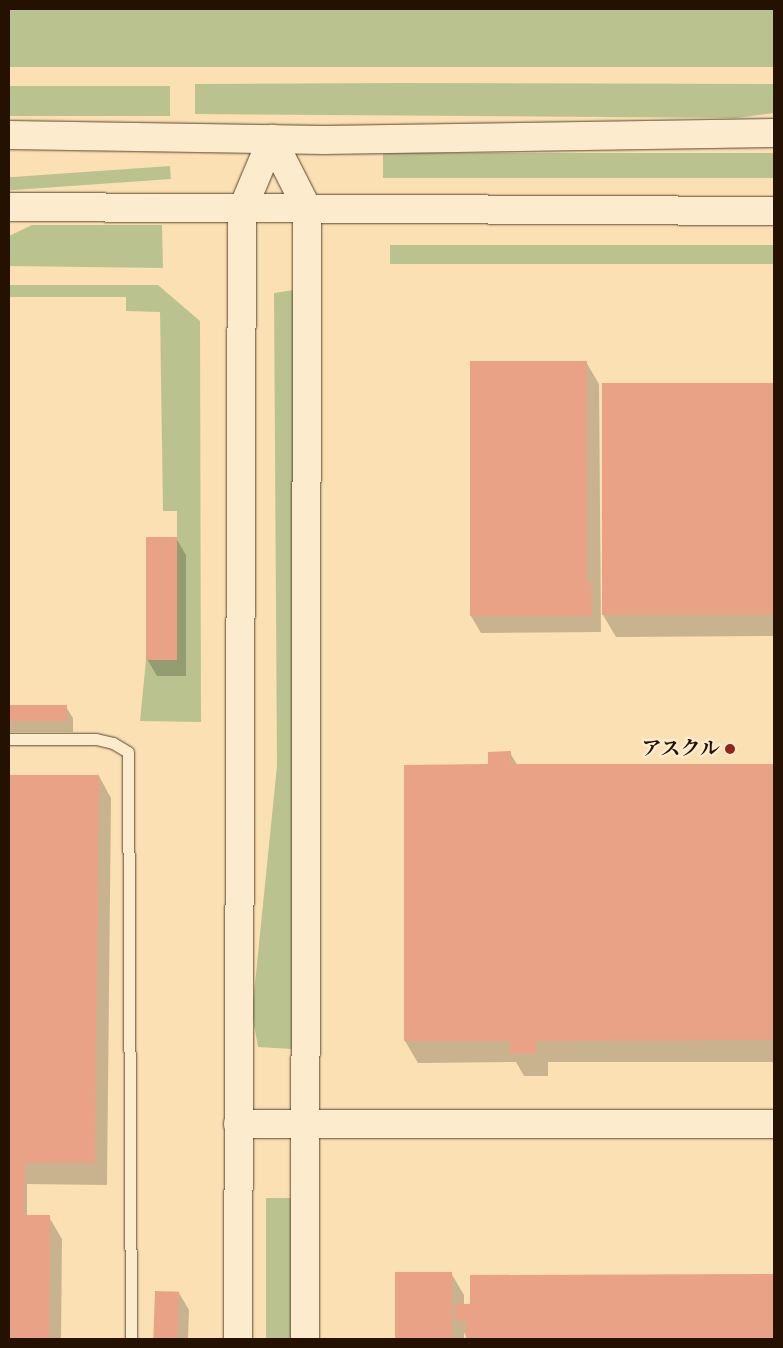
<!DOCTYPE html>
<meta charset="utf-8">
<style>
body{margin:0}
#map{position:relative;width:783px;height:1348px;overflow:hidden;background:#fae0b2;font-family:"IM FELL DW Pica","Noto Serif JP",serif}
div>[style]{position:absolute}
[style*='--x']{left:calc(var(--x)*1px);top:calc(var(--y)*1px);width:calc(var(--w)*1px);rotate:calc(var(--a)*1deg)}
.green>*{inset:0;background:#bac38f;transform-origin:0 0}
.shadow>*{inset:0;background:#0003}
.building>*{inset:0;background:#eaa287;transform-origin:0 0}
.roads{filter:drop-shadow(0 0 1px #5a452e) drop-shadow(0 0 1px #5a452e)}
.lane>*{height:11px;margin:-5.5px;padding:0 5.5px;transform-origin:5.5px;border-radius:5.5px;background:#fcebcd}
.secondary>*{height:28px;margin:-14px;padding:0 14px;transform-origin:14px;border-radius:14px;background:#fcebcd}
.dots>*{width:14px;height:14px;translate:-50% -50%;box-sizing:border-box;border:2px solid #fcebcd;border-radius:50%}
span{translate:-50% -50%;white-space:nowrap;text-align:center;line-height:1.15;-webkit-text-stroke:5px #fcebcd;paint-order:stroke}
.poi-label{font-size:20px;color:#251102;font-weight:700}
.right{translate:-100% -50%;text-align:right}
.frame{position:absolute;inset:0;border:10px solid #251102;pointer-events:none}
</style>
<div id="map">
<div class="green">
<div style="left:9px;top:9px;width:765px;height:58px"></div>
<div style="clip-path:polygon(399px 83px,774px 84px,774px 113px,737px 118px,195px 114px,195px 84px)"></div>
<div style="left:9px;top:86px;width:161px;height:30px"></div>
<div style="left:383px;top:153px;width:391px;height:25px"></div>
<div style="left:170px;top:166px;width:13px;height:161px;rotate:86deg"></div>
<div style="clip-path:polygon(32px 225px,162px 225px,163px 268px,9px 266px,9px 236px)"></div>
<div style="left:774px;top:245px;width:19px;height:384px;rotate:90deg"></div>
<div style="clip-path:polygon(9px 285px,158px 285px,200px 321px,201px 722px,140px 721px,146px 660px,177px 659px,177px 511px,163px 511px,160px 312px,126px 311px,126px 297px,9px 297px)"></div>
<div style="clip-path:polygon(294px 290px,292px 1049px,258px 1047px,252px 1013px,277px 766px,274px 293px)"></div>
<div style="left:295px;top:1198px;width:141px;height:29px;rotate:90deg"></div>
</div>
<div class="shadow">
<div style="clip-path:polygon(586px 362px,599px 384px,601px 632px,481px 633px,471px 616px)"></div>
<div style="clip-path:polygon(604px 384px,774px 384px,774px 636px,616px 637px,603px 615px)"></div>
<div style="clip-path:polygon(176px 538px,186px 555px,186px 676px,157px 676px,147px 659px)"></div>
<div style="clip-path:polygon(9px 707px,66px 707px,73px 718px,73px 732px,9px 732px)"></div>
<div style="clip-path:polygon(510px 753px,518px 766px,774px 765px,774px 1062px,548px 1062px,548px 1076px,524px 1076px,516px 1062px,418px 1063px,405px 1041px,490px 766px)"></div>
<div style="clip-path:polygon(9px 776px,99px 776px,111px 798px,107px 1185px,27px 1184px,27px 1217px,49px 1217px,62px 1239px,61px 1339px,9px 1339px)"></div>
<div style="clip-path:polygon(396px 1273px,451px 1273px,464px 1295px,464px 1305px,471px 1305px,471px 1276px,774px 1275px,774px 1339px,467px 1339px,464px 1332px,464px 1339px,396px 1339px)"></div>
<div style="clip-path:polygon(157px 1293px,179px 1293px,189px 1310px,188px 1339px,157px 1339px)"></div>
</div>
<div class="building">
<div style="clip-path:polygon(470px 361px,587px 361px,587px 582px,591px 582px,592px 616px,470px 616px)"></div>
<div style="left:602px;top:383px;width:172px;height:232px"></div>
<div style="left:146px;top:537px;width:31px;height:123px"></div>
<div style="left:67px;top:705px;width:16px;height:58px;rotate:90deg"></div>
<div style="clip-path:polygon(511px 751px,511px 764px,774px 764px,774px 1040px,536px 1041px,536px 1054px,510px 1054px,510px 1041px,404px 1041px,404px 765px,488px 764px,488px 752px)"></div>
<div style="clip-path:polygon(9px 775px,99px 775px,95px 1163px,25px 1163px,24px 1215px,50px 1215px,49px 1339px,9px 1339px)"></div>
<div style="left:395px;top:1272px;width:57px;height:67px"></div>
<div style="clip-path:polygon(774px 1274px,774px 1339px,466px 1339px,466px 1320px,455px 1320px,455px 1304px,470px 1304px,470px 1275px)"></div>
<div style="left:155px;top:1291px;width:24px;height:48px;rotate:2deg"></div>
</div>
<div class="roads">
<div class="lane">
<div style="--x:9;--y:739;--w:87;--a:0"></div>
<div style="--x:96;--y:739;--w:17;--a:13"></div>
<div style="--x:113;--y:743;--w:17;--a:31"></div>
<div style="--x:128;--y:752;--w:587;--a:89.71"></div>
</div>
<div class="secondary">
<div style="--x:9;--y:135;--w:315;--a:0.9"></div>
<div style="--x:324;--y:140;--w:450;--a:-0.9"></div>
<div style="--x:272;--y:139;--w:77;--a:63.1"></div>
<div style="--x:307;--y:208;--w:1131;--a:90.1"></div>
<div style="--x:9;--y:207;--w:765;--a:0.3"></div>
<div style="--x:238;--y:1124;--w:536;--a:0"></div>
<div style="--x:238;--y:1339;--w:1129;--a:-89.8"></div>
<div style="--x:242;--y:210;--w:77;--a:-67.1"></div>
</div>
</div>
<div class="dots">
<div style="left:730px;top:749px;background:#8f2418"></div>
</div>
<div class="poi-label">
<span class="right" style="left:720px;top:749px">アスクル</span>
</div>
<div class="frame"></div>
</div>
